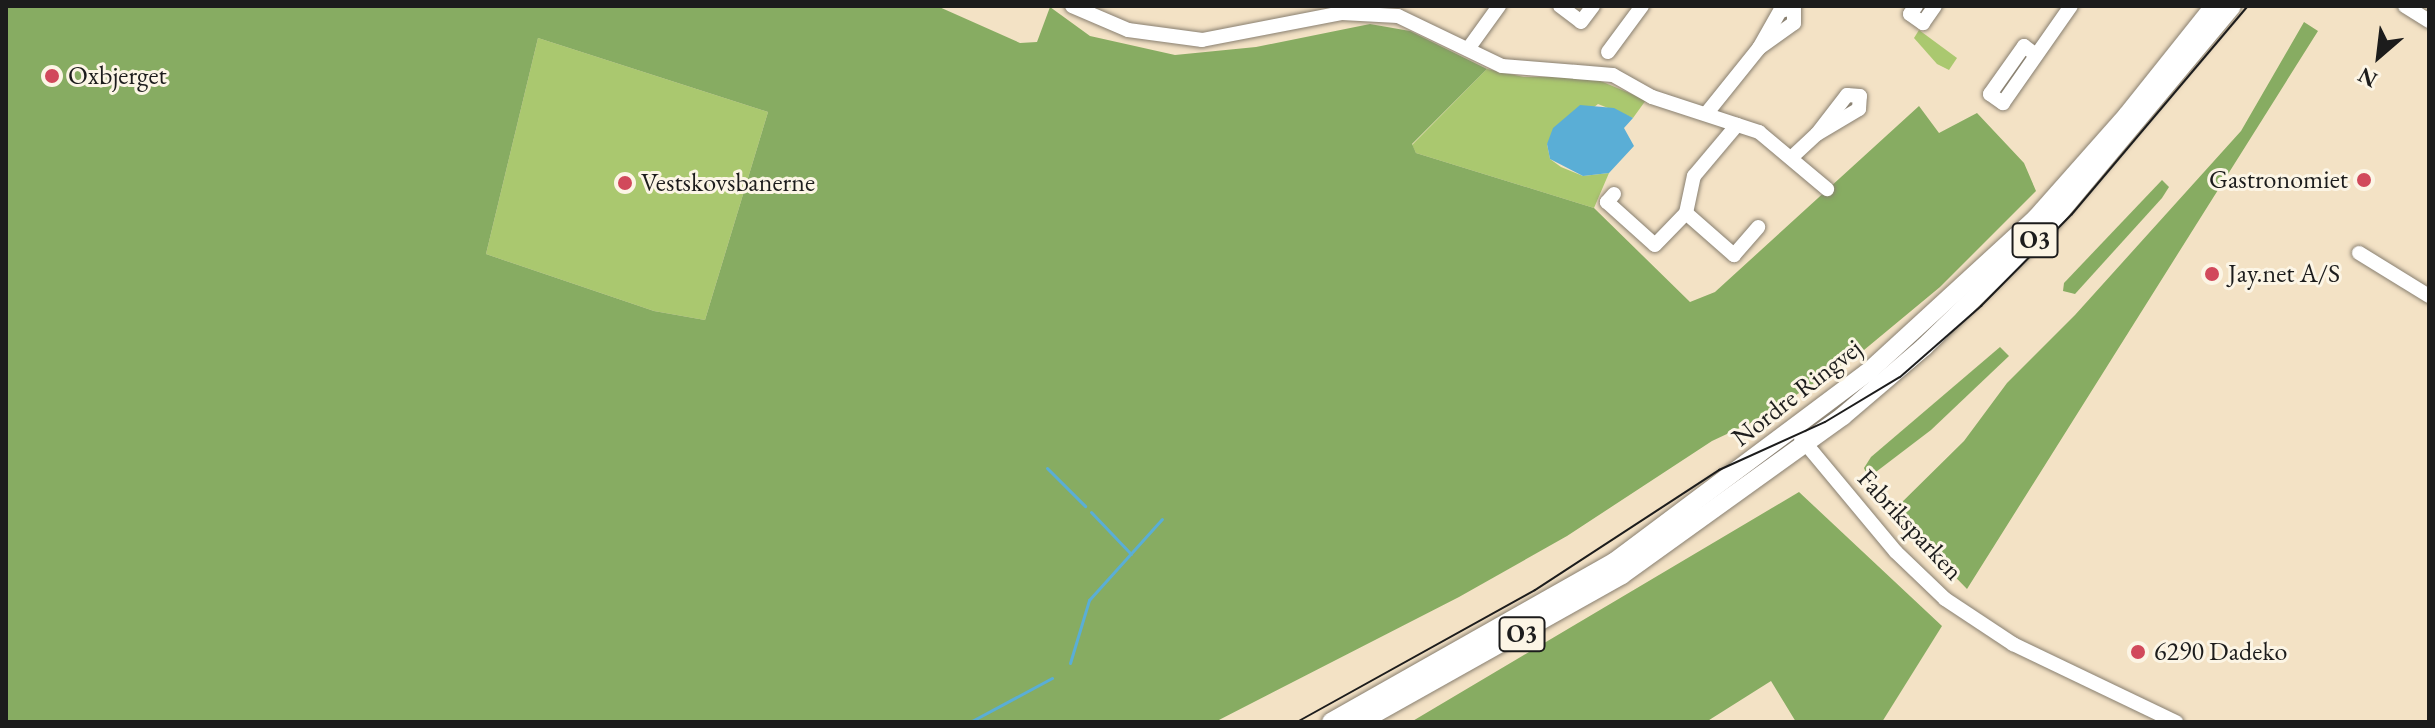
<!DOCTYPE html>
<style>
body{margin:0}
#map{position:relative;width:2435px;height:728px;overflow:hidden;background:#f3e2c5;font-family:"EB Garamond",serif}
div>[style]{position:absolute}
[style*='--x']{left:calc(var(--x)*1px);top:calc(var(--y)*1px);width:calc(var(--w)*1px);rotate:calc(var(--a)*1deg)}
.green>*{inset:0;background:#aac86f}
.forest>*{inset:0;background:#87ac62}
.water>*{inset:0;background:#5aaed6}
.stream>*{height:3px;margin:-1.5px;padding:0 1.5px;transform-origin:1.5px;border-radius:1.5px;background:#5aaed6}
.roads{filter:drop-shadow(0 0 2px #887f70) drop-shadow(0 0 2px #887f70)}
.minor>*{height:14px;margin:-7px;padding:0 7px;transform-origin:7px;border-radius:7px;background:#fff}
.major>*{height:18px;margin:-9px;padding:0 9px;transform-origin:9px;border-radius:9px;background:#fff}
.tram>*{height:2px;margin:-1px;padding:0 1px;transform-origin:1px;border-radius:1px;background:#1c1c1c}
.dots>*{width:22px;height:22px;translate:-50% -50%;box-sizing:border-box;border:4px solid #fcf5e5;border-radius:50%}
span{translate:-50% -50%;white-space:nowrap;text-align:center;line-height:1.15;-webkit-text-stroke:6px #fcf5e5;paint-order:stroke}
.shield-label span{padding:2px 6px;background:#fcf5e5;border:2px solid;border-radius:6px;-webkit-text-stroke-width:0}
.shield-label{font-size:24px;color:#1c1c1c;font-weight:700}
.poi-label{font-size:26px;color:#1c1c1c}
.left{translate:0 -50%;text-align:left}
.right{translate:-100% -50%;text-align:right}
.street-label{font-size:26px;color:#1c1c1c}
.frame{position:absolute;inset:0;border:8px solid #1c1c1c;pointer-events:none}
.north{position:absolute;left:2339px;top:16px;width:80px;height:80px;-webkit-text-stroke:6px #fcf5e5;paint-order:stroke;rotate:208deg;font-size:22px;font-weight:700;line-height:32px;text-align:center;color:#1c1c1c}
.north::after{content:'';display:block;margin:auto;width:28px;height:36px;background:#1c1c1c;clip-path:polygon(50% 0,100% 100%,50% 72%,0 100%)}
</style>
<div id="map">
<div class="green">
<div style="clip-path:polygon(1919px 30px,1957px 58px,1949px 70px,1937px 64px,1914px 38px)"></div>
<div style="clip-path:polygon(538px 38px,768px 112px,705px 320px,654px 311px,486px 254px)"></div>
<div style="clip-path:polygon(1487px 69px,1524px 77px,1591px 77px,1646px 100px,1633px 118px,1598px 104px,1547px 144px,1550px 159px,1561px 167px,1583px 176px,1609px 173px,1594px 208px,1416px 153px,1412px 145px)"></div>
</div>
<div class="forest">
<div style="clip-path:polygon(evenodd,6px 6px,937px 6px,1020px 43px,1037px 42px,1050px 7px,1090px 36px,1175px 55px,1256px 47px,1370px 24px,1410px 31px,1487px 69px,1412px 144px,1416px 153px,1594px 208px,1690px 302px,1715px 292px,1919px 106px,1939px 133px,1977px 113px,2024px 163px,2036px 191px,1940px 287px,1864px 350px,1763px 417px,1712px 441px,1567px 536px,1459px 597px,1215px 722px,6px 722px,6px 6px,538px 38px,768px 112px,705px 320px,654px 311px,486px 254px,538px 38px)"></div>
<div style="clip-path:polygon(2304px 22px,2318px 31px,1967px 589px,1892px 512px,1964px 441px,2007px 383px,2075px 315px,2241px 131px)"></div>
<div style="clip-path:polygon(2162px 180px,2169px 187px,2162px 198px,2075px 294px,2063px 291px,2064px 283px)"></div>
<div style="clip-path:polygon(2000px 347px,2009px 356px,1931px 430px,1868px 478px,1864px 468px,1871px 457px)"></div>
<div style="clip-path:polygon(1799px 492px,1942px 626px,1882px 722px,1796px 722px,1771px 681px,1706px 722px,1411px 722px)"></div>
</div>
<div class="water">
<div style="clip-path:polygon(1580px 105px,1614px 108px,1633px 118px,1624px 128px,1634px 146px,1609px 173px,1583px 176px,1550px 159px,1547px 144px,1553px 128px)"></div>
</div>
<div class="stream">
<div style="--x:1047;--y:468;--w:54;--a:45"></div>
<div style="--x:1091;--y:512;--w:58;--a:46.4"></div>
<div style="--x:1070;--y:663;--w:66;--a:-73.2"></div>
<div style="--x:1089;--y:600;--w:109;--a:-48"></div>
<div style="--x:970;--y:722;--w:93;--a:-28.2"></div>
</div>
<div class="roads">
<div class="minor">
<div style="--x:1072;--y:6;--w:61;--a:23.2"></div>
<div style="--x:1128;--y:30;--w:75;--a:7.7"></div>
<div style="--x:1202;--y:40;--w:143;--a:-10.9"></div>
<div style="--x:1342;--y:13;--w:56;--a:3.1"></div>
<div style="--x:1398;--y:16;--w:115;--a:25.7"></div>
<div style="--x:1502;--y:66;--w:111;--a:4.6"></div>
<div style="--x:1613;--y:75;--w:45;--a:29.4"></div>
<div style="--x:1652;--y:97;--w:113;--a:18.1"></div>
<div style="--x:1759;--y:132;--w:89;--a:40"></div>
<div style="--x:1560;--y:6;--w:26;--a:37"></div>
<div style="--x:1581;--y:22;--w:20;--a:-53"></div>
<div style="--x:1916;--y:6;--w:10;--a:127"></div>
<div style="--x:1910;--y:14;--w:16;--a:35"></div>
<div style="--x:1923;--y:23;--w:21;--a:-55"></div>
<div style="--x:2405;--y:6;--w:28;--a:32"></div>
<div style="--x:1468;--y:49;--w:53;--a:-54.2"></div>
<div style="--x:1608;--y:52;--w:57;--a:-53.5"></div>
<div style="--x:2036;--y:55;--w:15;--a:-143"></div>
<div style="--x:2024;--y:46;--w:59;--a:125.3"></div>
<div style="--x:1990;--y:94;--w:16;--a:35"></div>
<div style="--x:2003;--y:103;--w:118;--a:-55"></div>
<div style="--x:1706;--y:114;--w:85;--a:-51.2"></div>
<div style="--x:1759;--y:48;--w:43;--a:-35.5"></div>
<div style="--x:1794;--y:23;--w:15;--a:-90"></div>
<div style="--x:1794;--y:8;--w:14;--a:168"></div>
<div style="--x:1780;--y:11;--w:43;--a:119.6"></div>
<div style="--x:1791;--y:158;--w:35;--a:-43"></div>
<div style="--x:1817;--y:134;--w:49;--a:-30.8"></div>
<div style="--x:1859;--y:109;--w:13;--a:-86"></div>
<div style="--x:1860;--y:96;--w:13;--a:-176"></div>
<div style="--x:1847;--y:95;--w:49;--a:127.6"></div>
<div style="--x:1614;--y:194;--w:11;--a:131"></div>
<div style="--x:1607;--y:202;--w:64;--a:41.9"></div>
<div style="--x:1655;--y:245;--w:45;--a:-45.9"></div>
<div style="--x:1686;--y:213;--w:38;--a:-78"></div>
<div style="--x:1694;--y:176;--w:67;--a:-49.9"></div>
<div style="--x:1686;--y:213;--w:64;--a:41.2"></div>
<div style="--x:1734;--y:255;--w:37;--a:-49"></div>
<div style="--x:2359;--y:253;--w:82;--a:31.6"></div>
<div style="--x:1801;--y:438;--w:148;--a:50.2"></div>
<div style="--x:1896;--y:552;--w:68;--a:43.8"></div>
<div style="--x:1945;--y:599;--w:82;--a:33.5"></div>
<div style="--x:2013;--y:644;--w:181;--a:25.6"></div>
</div>
<div class="major">
<div style="--x:1331;--y:722;--w:325;--a:-29.5"></div>
<div style="--x:1614;--y:562;--w:316;--a:-36.8"></div>
<div style="--x:1867;--y:373;--w:229;--a:-42.5"></div>
<div style="--x:2036;--y:218;--w:137;--a:-48.5"></div>
<div style="--x:2127;--y:115;--w:139;--a:-51.4"></div>
<div style="--x:1360;--y:722;--w:300;--a:-29.3"></div>
<div style="--x:1622;--y:575;--w:272;--a:-35.7"></div>
<div style="--x:1843;--y:416;--w:106;--a:-40.4"></div>
<div style="--x:1924;--y:347;--w:175;--a:-44.3"></div>
<div style="--x:2049;--y:225;--w:285;--a:-50.1"></div>
</div>
</div>
<div class="tram">
<div style="--x:1297;--y:722;--w:272;--a:-29"></div>
<div style="--x:1535;--y:590;--w:220;--a:-33.1"></div>
<div style="--x:1719;--y:470;--w:116;--a:-24.4"></div>
<div style="--x:1825;--y:422;--w:87;--a:-31"></div>
<div style="--x:1900;--y:377;--w:108;--a:-41.2"></div>
<div style="--x:1981;--y:306;--w:129;--a:-45.3"></div>
<div style="--x:2072;--y:214;--w:272;--a:-49.8"></div>
</div>
<div class="dots">
<div style="left:52px;top:76px;background:#d1495b"></div>
<div style="left:2364px;top:180px;background:#d1495b"></div>
<div style="left:625px;top:183px;background:#d1495b"></div>
<div style="left:2212px;top:274px;background:#d1495b"></div>
<div style="left:2138px;top:652px;background:#d1495b"></div>
</div>
<div class="shield-label">
<span style="left:2035px;top:240px">O3</span>
<span style="left:1522px;top:634px">O3</span>
</div>
<div class="poi-label">
<span class="left" style="left:68px;top:76px">Oxbjerget</span>
<span class="right" style="left:2348px;top:180px">Gastronomiet</span>
<span class="left" style="left:641px;top:183px">Vestskovsbanerne</span>
<span class="left" style="left:2228px;top:274px">Jay.net A/S</span>
<span class="left" style="left:2154px;top:652px">6290 Dadeko</span>
</div>
<div class="street-label">
<span style="left:1797px;top:393px;rotate:-38deg">Nordre Ringvej</span>
<span style="left:1910px;top:525px;rotate:47deg">Fabriksparken</span>
</div>
<div class="frame"></div>
<div class="north">N</div>
</div>
